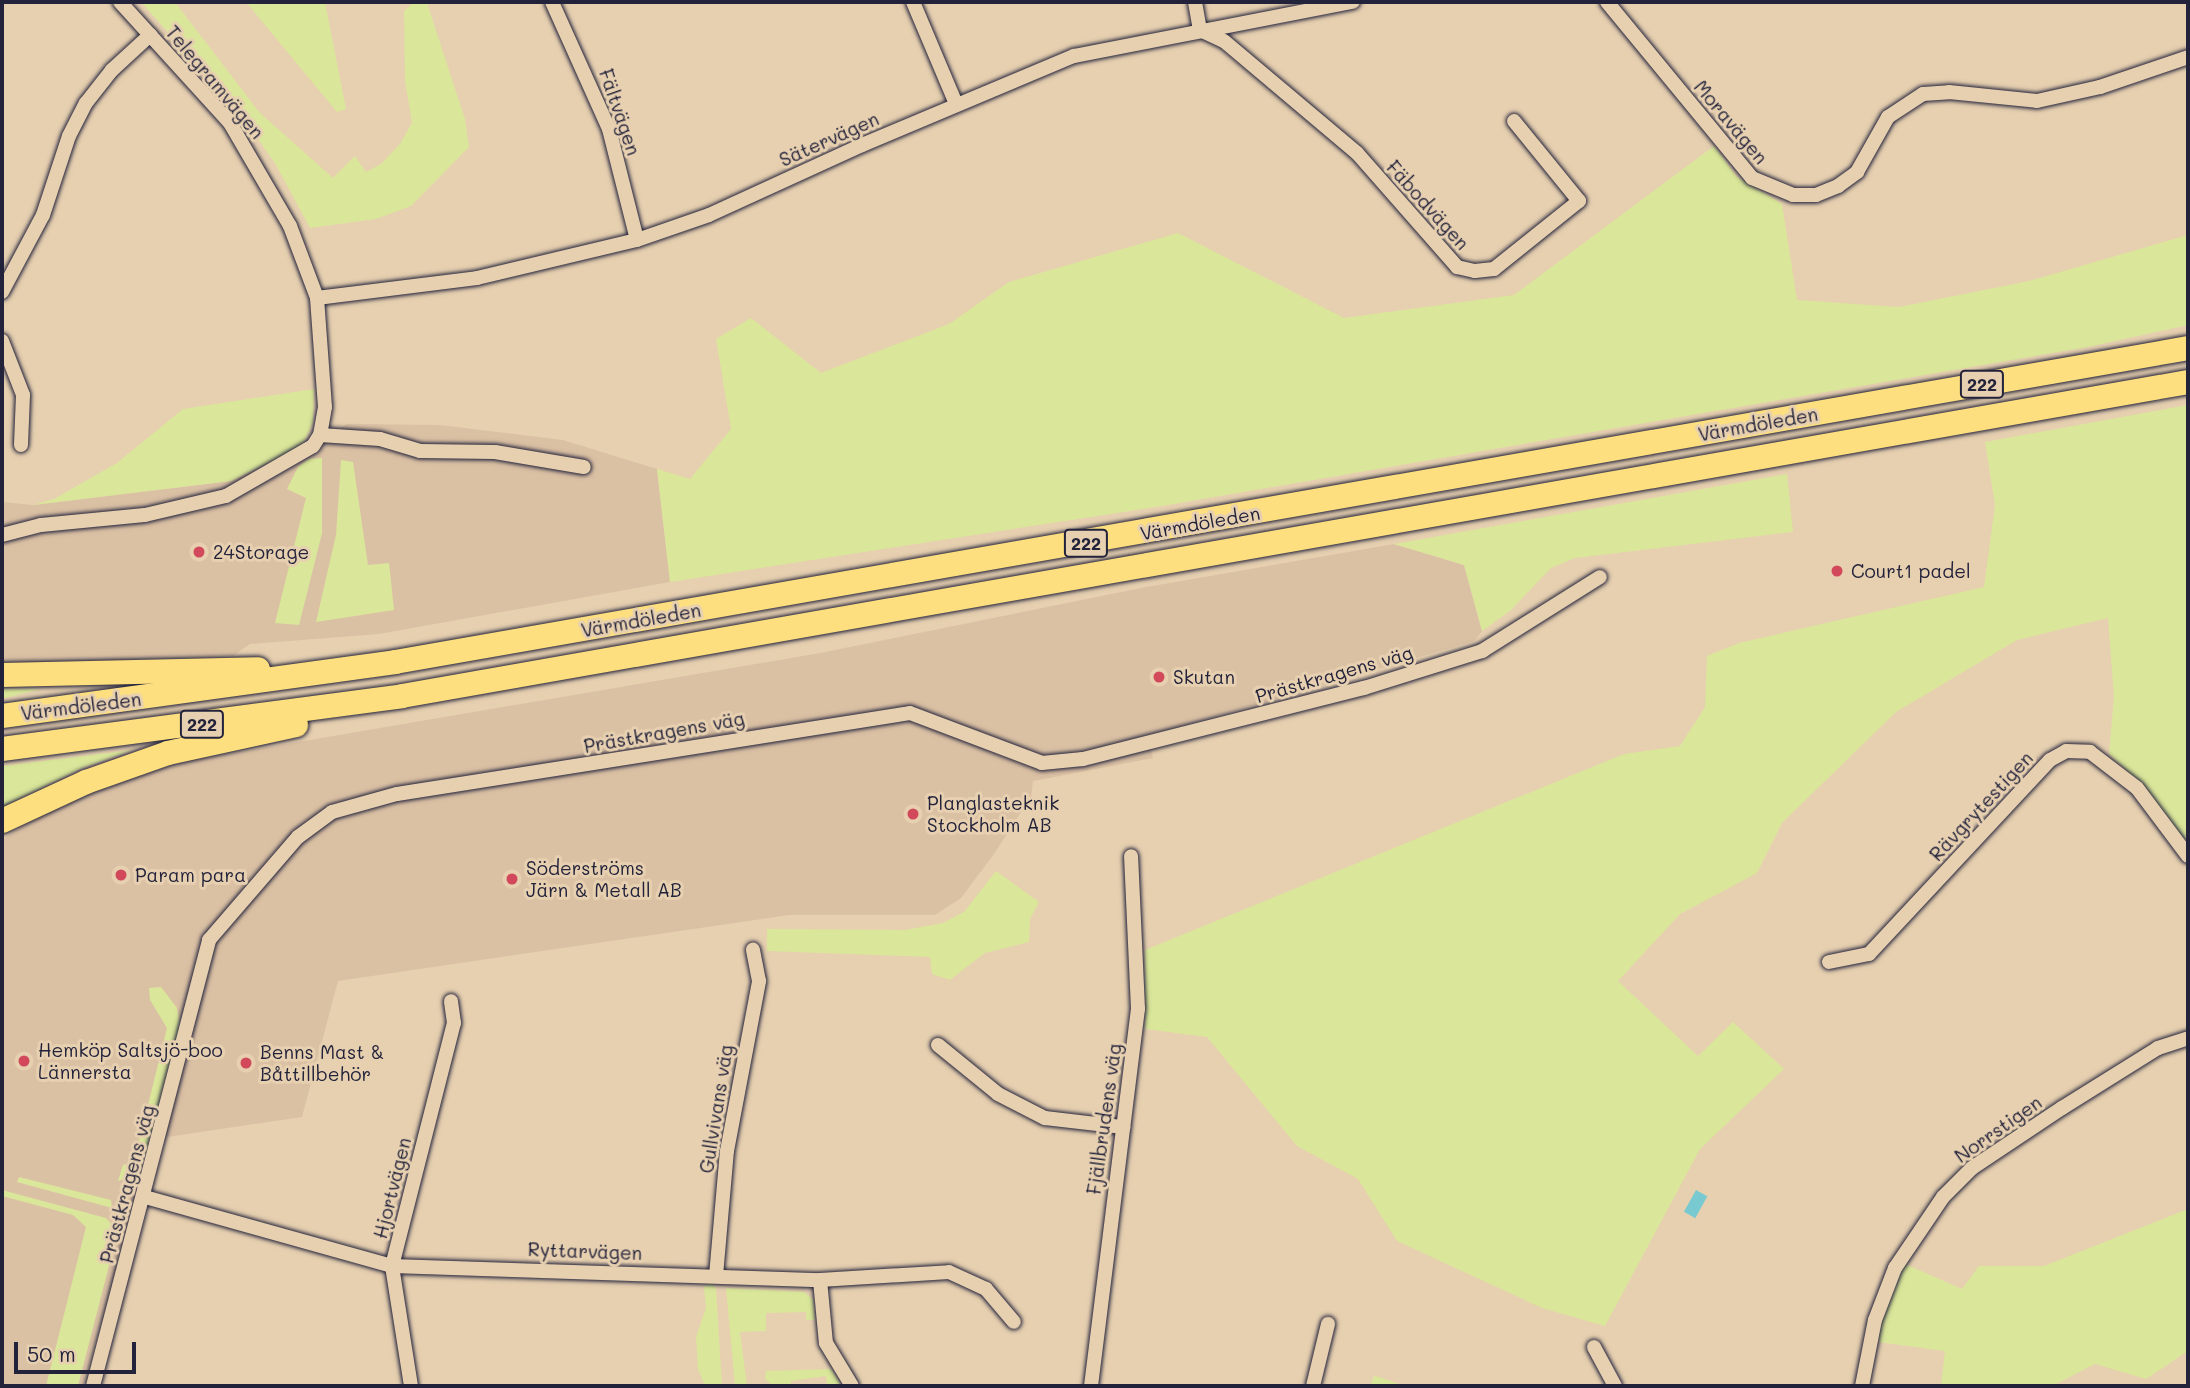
<!DOCTYPE html>
<meta charset="utf-8">
<style>
body{margin:0}
#map{position:relative;width:2190px;height:1388px;overflow:hidden;background:#e7d0b0;font-family:Mali,sans-serif}
div>[style]{position:absolute}
[style*='--x']{left:calc(var(--x)*1px);top:calc(var(--y)*1px);width:calc(var(--w)*1px);rotate:calc(var(--a)*1deg)}
.built>*{inset:0;background:#dbc1a4}
.green>*{inset:0;background:#dae699}
.water>*{inset:0;background:#78cad0;transform-origin:0 0}
.roads{filter:drop-shadow(0 0 2px #22223b) drop-shadow(0 0 2px #22223b)}
.street>*{height:14px;margin:-7px;padding:0 7px;transform-origin:7px;border-radius:7px;background:#e7d0b0}
.highway>*{height:24px;margin:-12px;padding:0 12px;transform-origin:12px;border-radius:12px;background:#fddf80}
.dots>*{width:19px;height:19px;translate:-50% -50%;box-sizing:border-box;border:4px solid #e7d0b0;border-radius:50%}
span{translate:-50% -50%;white-space:nowrap;text-align:center;line-height:1.15;-webkit-text-stroke:6px #e7d0b0;paint-order:stroke}
.shield-label span{padding:2px 5px;background:#e7d0b0;border:2px solid;border-radius:5px;-webkit-text-stroke-width:0}
.shield-label{font-size:18px;color:#22223b;font-weight:700}
.street-label{font-size:19px;color:#22223b}
.poi-label{font-size:19px;color:#22223b}
.left{translate:0 -50%;text-align:left}
.frame{position:absolute;inset:0;border:4px solid #22223b;pointer-events:none}
.scale{position:absolute;left:14px;top:1342px;width:122px;height:32px;box-sizing:border-box;border:4px solid #22223b;border-top:0;padding-left:9px;font-size:21px;line-height:24px;white-space:nowrap;color:#22223b;-webkit-text-stroke:5px #e7d0b0;paint-order:stroke}
</style>
<div id="map">
<div class="built">
<div style="clip-path:polygon(347px 424px,440px 425px,563px 440px,657px 469px,670px 582px,379px 634px,250px 644px,233px 656px,2px 664px,2px 502px,33px 505px,231px 481px,302px 446px,319px 443px)"></div>
<div style="clip-path:polygon(1394px 544px,1464px 565px,1482px 631px,1474px 641px,1148px 736px,1153px 758px,1033px 781px,1031px 797px,994px 854px,961px 898px,935px 915px,789px 915px,338px 981px,302px 1117px,154px 1139px,83px 1386px,2px 1386px,2px 840px,29px 821px,118px 781px,192px 760px,820px 653px,1146px 587px)"></div>
</div>
<div class="green">
<div style="clip-path:polygon(141px 2px,175px 2px,259px 112px,333px 178px,355px 156px,366px 172px,381px 164px,400px 144px,412px 123px,405px 81px,404px 11px,414px 2px,427px 3px,465px 119px,469px 147px,411px 206px,376px 219px,310px 228px,276px 165px,243px 117px)"></div>
<div style="clip-path:polygon(246px 2px,325px 2px,346px 109px,337px 112px)"></div>
<div style="clip-path:polygon(1714px 146px,1737px 177px,1782px 204px,1797px 300px,1899px 307px,2029px 281px,2188px 235px,2188px 325px,2088px 347px,1156px 507px,670px 582px,657px 469px,690px 479px,731px 429px,716px 339px,751px 318px,821px 373px,949px 324px,1009px 282px,1178px 233px,1344px 318px,1514px 295px)"></div>
<div style="clip-path:polygon(314px 389px,313px 422px,302px 446px,231px 481px,33px 505px,54px 499px,117px 463px,183px 409px)"></div>
<div style="clip-path:polygon(2188px 405px,2188px 847px,2143px 786px,2109px 754px,2114px 696px,2108px 618px,2017px 640px,1896px 712px,1782px 823px,1757px 873px,1680px 914px,1618px 981px,1698px 1056px,1733px 1022px,1784px 1069px,1700px 1149px,1605px 1326px,1542px 1308px,1397px 1241px,1358px 1179px,1297px 1146px,1207px 1037px,1145px 1029px,1145px 950px,1624px 754px,1680px 746px,1705px 707px,1707px 656px,1739px 643px,1984px 587px,1995px 505px,1985px 442px)"></div>
<div style="clip-path:polygon(322px 458px,322px 533px,299px 625px,275px 623px,306px 498px,287px 489px,298px 467px,309px 459px)"></div>
<div style="clip-path:polygon(341px 460px,353px 462px,368px 565px,389px 563px,394px 610px,316px 622px,336px 535px)"></div>
<div style="clip-path:polygon(1787px 474px,1793px 532px,1575px 558px,1551px 568px,1510px 611px,1482px 631px,1464px 565px,1394px 544px)"></div>
<div style="clip-path:polygon(2px 689px,41px 689px,2px 699px)"></div>
<div style="clip-path:polygon(132px 750px,82px 768px,2px 807px,2px 766px)"></div>
<div style="clip-path:polygon(996px 871px,1039px 902px,1030px 919px,1029px 942px,985px 953px,950px 980px,932px 974px,930px 957px,767px 951px,767px 929px,905px 930px,943px 923px,964px 912px)"></div>
<div style="clip-path:polygon(161px 987px,177px 1008px,180px 1026px,143px 1164px,137px 1175px,118px 1181px,123px 1165px,134px 1162px,167px 1028px,150px 1000px,149px 988px)"></div>
<div style="clip-path:polygon(19px 1177px,111px 1200px,112px 1208px,17px 1182px)"></div>
<div style="clip-path:polygon(2px 1190px,106px 1218px,118px 1231px,78px 1386px,46px 1386px,86px 1227px,73px 1215px,2px 1196px)"></div>
<div style="clip-path:polygon(2188px 1209px,2188px 1351px,2146px 1379px,2095px 1364px,2052px 1386px,1941px 1386px,1945px 1351px,1878px 1342px,1884px 1309px,1903px 1263px,1962px 1289px,1979px 1266px,2044px 1266px)"></div>
<div style="clip-path:polygon(711px 1283px,716px 1288px,722px 1386px,705px 1386px,698px 1369px,696px 1337px,706px 1308px,704px 1287px)"></div>
<div style="clip-path:polygon(726px 1288px,804px 1292px,813px 1299px,815px 1320px,806px 1320px,806px 1312px,766px 1313px,766px 1331px,740px 1332px,747px 1386px,735px 1386px)"></div>
<div style="clip-path:polygon(831px 1369px,840px 1383px,836px 1386px,827px 1386px,826px 1376px,791px 1381px,791px 1386px,773px 1386px,765px 1379px,766px 1371px)"></div>
<div style="clip-path:polygon(1374px 1376px,1379px 1377px,1404px 1386px,1370px 1386px)"></div>
</div>
<div class="water">
<div style="left:1696px;top:1190px;width:13px;height:25px;rotate:29deg"></div>
</div>
<div class="roads">
<div class="street">
<div style="--x:120;--y:2;--w:164;--a:47.7"></div>
<div style="--x:230;--y:123;--w:119;--a:59.8"></div>
<div style="--x:290;--y:226;--w:77;--a:69.4"></div>
<div style="--x:317;--y:298;--w:109;--a:85.8"></div>
<div style="--x:325;--y:407;--w:28;--a:100"></div>
<div style="--x:552;--y:2;--w:139;--a:65.8"></div>
<div style="--x:609;--y:129;--w:114;--a:75.8"></div>
<div style="--x:913;--y:2;--w:111;--a:67.1"></div>
<div style="--x:1195;--y:2;--w:28;--a:80"></div>
<div style="--x:1200;--y:30;--w:26;--a:25"></div>
<div style="--x:1224;--y:41;--w:174;--a:40.1"></div>
<div style="--x:1357;--y:153;--w:152;--a:48.7"></div>
<div style="--x:1457;--y:267;--w:18;--a:13"></div>
<div style="--x:1475;--y:271;--w:19;--a:-6"></div>
<div style="--x:1494;--y:269;--w:109;--a:-38.7"></div>
<div style="--x:1579;--y:201;--w:103;--a:-129.1"></div>
<div style="--x:1607;--y:2;--w:228;--a:50.5"></div>
<div style="--x:1752;--y:178;--w:44;--a:22.5"></div>
<div style="--x:1793;--y:195;--w:23;--a:0"></div>
<div style="--x:1816;--y:195;--w:24;--a:-22"></div>
<div style="--x:1838;--y:186;--w:24;--a:-36"></div>
<div style="--x:1857;--y:172;--w:63;--a:-60.6"></div>
<div style="--x:1888;--y:117;--w:42;--a:-33.3"></div>
<div style="--x:1923;--y:94;--w:26;--a:-4"></div>
<div style="--x:1949;--y:92;--w:88;--a:5.8"></div>
<div style="--x:2037;--y:101;--w:65;--a:-12.5"></div>
<div style="--x:2100;--y:87;--w:93;--a:-18.8"></div>
<div style="--x:2;--y:292;--w:87;--a:-62"></div>
<div style="--x:43;--y:215;--w:83;--a:-71.8"></div>
<div style="--x:69;--y:136;--w:37;--a:-63"></div>
<div style="--x:86;--y:103;--w:42;--a:-51.8"></div>
<div style="--x:112;--y:70;--w:52;--a:-42.6"></div>
<div style="--x:317;--y:298;--w:161;--a:-7.1"></div>
<div style="--x:477;--y:278;--w:164;--a:-13.4"></div>
<div style="--x:637;--y:240;--w:76;--a:-19.1"></div>
<div style="--x:709;--y:215;--w:168;--a:-24.6"></div>
<div style="--x:862;--y:145;--w:230;--a:-22.8"></div>
<div style="--x:1074;--y:56;--w:284;--a:-11"></div>
<div style="--x:2;--y:341;--w:58;--a:68.7"></div>
<div style="--x:23;--y:395;--w:50;--a:92.3"></div>
<div style="--x:2;--y:535;--w:40;--a:-14.4"></div>
<div style="--x:41;--y:525;--w:104;--a:-5.5"></div>
<div style="--x:145;--y:515;--w:83;--a:-13.2"></div>
<div style="--x:226;--y:496;--w:100;--a:-29.9"></div>
<div style="--x:313;--y:446;--w:13;--a:-58"></div>
<div style="--x:320;--y:435;--w:60;--a:3.8"></div>
<div style="--x:380;--y:439;--w:42;--a:16.7"></div>
<div style="--x:420;--y:451;--w:75;--a:0.8"></div>
<div style="--x:495;--y:452;--w:90;--a:9.6"></div>
<div style="--x:1829;--y:962;--w:41;--a:-11.3"></div>
<div style="--x:1869;--y:954;--w:265;--a:-47"></div>
<div style="--x:2050;--y:760;--w:18;--a:-29"></div>
<div style="--x:2066;--y:751;--w:24;--a:2"></div>
<div style="--x:2090;--y:752;--w:59;--a:37.5"></div>
<div style="--x:2137;--y:788;--w:85;--a:53.1"></div>
<div style="--x:938;--y:1045;--w:77;--a:39.2"></div>
<div style="--x:998;--y:1094;--w:53;--a:27.1"></div>
<div style="--x:1045;--y:1118;--w:79;--a:6.6"></div>
<div style="--x:145;--y:1197;--w:256;--a:15.6"></div>
<div style="--x:392;--y:1266;--w:428;--a:1.9"></div>
<div style="--x:820;--y:1280;--w:129;--a:-3.5"></div>
<div style="--x:949;--y:1272;--w:41;--a:24.7"></div>
<div style="--x:986;--y:1289;--w:43;--a:49.7"></div>
<div style="--x:716;--y:1276;--w:125;--a:-85"></div>
<div style="--x:727;--y:1151;--w:173;--a:-79.3"></div>
<div style="--x:759;--y:981;--w:32;--a:-101"></div>
<div style="--x:820;--y:1280;--w:63;--a:84.6"></div>
<div style="--x:826;--y:1343;--w:50;--a:58.8"></div>
<div style="--x:1594;--y:1347;--w:44;--a:61.7"></div>
<div style="--x:93;--y:1386;--w:461;--a:-75.4"></div>
<div style="--x:209;--y:940;--w:136;--a:-49.2"></div>
<div style="--x:298;--y:837;--w:42;--a:-36.3"></div>
<div style="--x:332;--y:812;--w:67;--a:-15.5"></div>
<div style="--x:397;--y:794;--w:519;--a:-8.97"></div>
<div style="--x:910;--y:713;--w:141;--a:20.7"></div>
<div style="--x:1042;--y:763;--w:41;--a:-5.6"></div>
<div style="--x:1083;--y:759;--w:290;--a:-14.2"></div>
<div style="--x:1364;--y:688;--w:124;--a:-17.4"></div>
<div style="--x:1482;--y:651;--w:139;--a:-32.1"></div>
<div style="--x:411;--y:1386;--w:121;--a:-99"></div>
<div style="--x:392;--y:1266;--w:251;--a:-75.7"></div>
<div style="--x:454;--y:1023;--w:22;--a:-98"></div>
<div style="--x:1091;--y:1386;--w:380;--a:-82.9"></div>
<div style="--x:1138;--y:1009;--w:153;--a:-92.6"></div>
<div style="--x:1313;--y:1386;--w:64;--a:-76.4"></div>
<div style="--x:1862;--y:1386;--w:67;--a:-78.9"></div>
<div style="--x:1875;--y:1320;--w:56;--a:-69"></div>
<div style="--x:1895;--y:1268;--w:86;--a:-55.9"></div>
<div style="--x:1943;--y:1197;--w:41;--a:-45"></div>
<div style="--x:1972;--y:1168;--w:108;--a:-33.7"></div>
<div style="--x:2062;--y:1108;--w:113;--a:-32"></div>
<div style="--x:2158;--y:1048;--w:32;--a:-18"></div>
</div>
<div class="highway">
<div style="--x:2;--y:675;--w:256;--a:-1.3"></div>
<div style="--x:2;--y:716;--w:397;--a:-7.8"></div>
<div style="--x:395;--y:662;--w:1820;--a:-9.93"></div>
<div style="--x:2;--y:749;--w:403;--a:-7.5"></div>
<div style="--x:402;--y:696;--w:1813;--a:-9.97"></div>
<div style="--x:2;--y:821;--w:93;--a:-24.9"></div>
<div style="--x:86;--y:782;--w:87;--a:-19.5"></div>
<div style="--x:168;--y:753;--w:131;--a:-12.3"></div>
</div>
</div>
<div class="dots">
<div style="left:199px;top:552px;background:#d1495b"></div>
<div style="left:1837px;top:571px;background:#d1495b"></div>
<div style="left:1159px;top:677px;background:#d1495b"></div>
<div style="left:913px;top:814px;background:#d1495b"></div>
<div style="left:121px;top:875px;background:#d1495b"></div>
<div style="left:512px;top:879px;background:#d1495b"></div>
<div style="left:24px;top:1061px;background:#d1495b"></div>
<div style="left:246px;top:1063px;background:#d1495b"></div>
</div>
<div class="shield-label">
<span style="left:1982px;top:384px">222</span>
<span style="left:1086px;top:543px">222</span>
<span style="left:202px;top:724px">222</span>
</div>
<div class="street-label">
<span style="left:215px;top:82px;rotate:50deg">Telegramvägen</span>
<span style="left:620px;top:112px;rotate:71deg">Fältvägen</span>
<span style="left:1731px;top:122px;rotate:50deg">Moravägen</span>
<span style="left:829px;top:139px;rotate:-24deg">Sätervägen</span>
<span style="left:1428px;top:205px;rotate:48deg">Fäbodvägen</span>
<span style="left:1758px;top:424px;rotate:-10deg">Värmdöleden</span>
<span style="left:1200px;top:523px;rotate:-10deg">Värmdöleden</span>
<span style="left:641px;top:620px;rotate:-10deg">Värmdöleden</span>
<span style="left:1334px;top:674px;rotate:-16deg">Prästkragens väg</span>
<span style="left:81px;top:706px;rotate:-7deg">Värmdöleden</span>
<span style="left:664px;top:732px;rotate:-10deg">Prästkragens väg</span>
<span style="left:1981px;top:806px;rotate:-47deg">Rävgrytestigen</span>
<span style="left:716px;top:1109px;rotate:-81deg">Gullvivans väg</span>
<span style="left:1104px;top:1119px;rotate:-82deg">Fjällbrudens väg</span>
<span style="left:1998px;top:1129px;rotate:-35deg">Norrstigen</span>
<span style="left:127px;top:1184px;rotate:-75deg">Prästkragens väg</span>
<span style="left:392px;top:1188px;rotate:-76deg">Hjortvägen</span>
<span style="left:585px;top:1251px;rotate:2deg">Ryttarvägen</span>
</div>
<div class="poi-label">
<span class="left" style="left:213px;top:552px">24Storage</span>
<span class="left" style="left:1851px;top:571px">Court1 padel</span>
<span class="left" style="left:1173px;top:677px">Skutan</span>
<span class="left" style="left:927px;top:814px">Planglasteknik<br>Stockholm AB</span>
<span class="left" style="left:526px;top:879px">Söderströms<br>Järn &amp; Metall AB</span>
<span class="left" style="left:135px;top:875px">Param para</span>
<span class="left" style="left:38px;top:1061px">Hemköp Saltsjö-boo<br>Lännersta</span>
<span class="left" style="left:260px;top:1063px">Benns Mast &amp;<br>Båttillbehör</span>
</div>
<div class="frame"></div>
<div class="scale">50 m</div>
</div>
